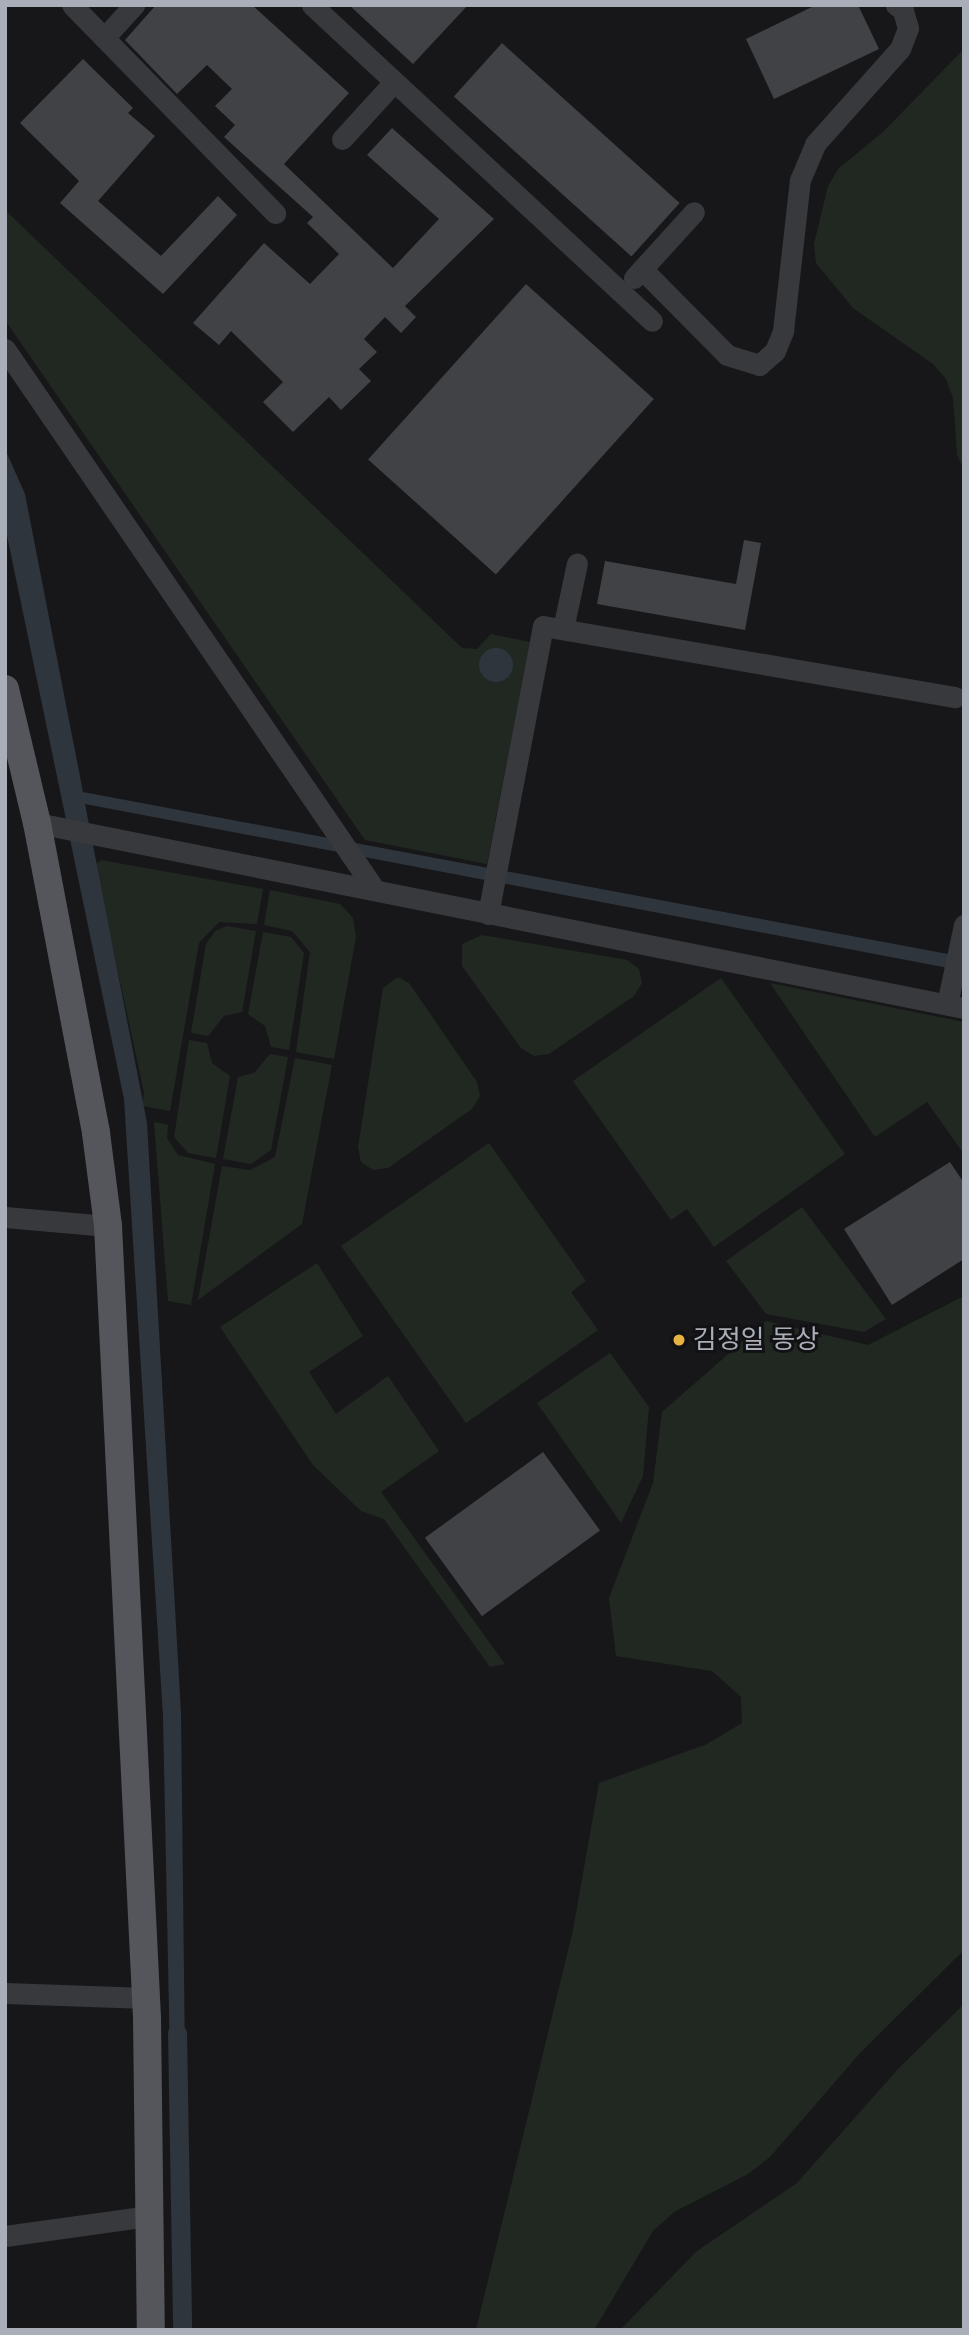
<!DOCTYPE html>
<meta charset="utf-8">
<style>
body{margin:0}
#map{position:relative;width:969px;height:2335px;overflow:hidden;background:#171719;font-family:"Space Grotesk","Noto Sans KR",sans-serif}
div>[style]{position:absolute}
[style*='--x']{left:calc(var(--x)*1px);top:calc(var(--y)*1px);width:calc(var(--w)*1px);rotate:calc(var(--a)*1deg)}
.green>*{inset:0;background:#212822}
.water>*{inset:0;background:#2e353c}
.round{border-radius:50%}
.canal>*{height:19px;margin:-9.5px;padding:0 9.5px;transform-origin:9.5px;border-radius:9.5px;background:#2e353c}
.building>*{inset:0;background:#414246;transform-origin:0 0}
.minor>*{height:21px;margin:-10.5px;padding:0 10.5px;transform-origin:10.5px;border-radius:10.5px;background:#38393d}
.major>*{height:28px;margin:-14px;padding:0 14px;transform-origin:14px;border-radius:14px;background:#54565c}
.dots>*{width:19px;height:19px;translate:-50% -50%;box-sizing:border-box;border:4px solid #121214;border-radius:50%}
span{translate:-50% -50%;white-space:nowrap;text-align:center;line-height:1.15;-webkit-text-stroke:6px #121214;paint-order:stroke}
.poi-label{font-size:26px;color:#aaaeb8}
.left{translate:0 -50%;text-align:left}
.frame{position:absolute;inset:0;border:7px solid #aaaeb8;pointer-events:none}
</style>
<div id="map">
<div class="green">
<div style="clip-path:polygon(964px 49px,964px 470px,957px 455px,953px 398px,946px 379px,933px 364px,853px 308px,816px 263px,814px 244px,828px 186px,838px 169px,883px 132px)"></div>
<div style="clip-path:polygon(5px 210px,462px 648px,477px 649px,491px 634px,530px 642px,487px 864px,365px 840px,5px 320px)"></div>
<div style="clip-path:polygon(101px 860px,263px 889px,257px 924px,219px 922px,199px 943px,170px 1111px,142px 1106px,144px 1093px,95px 865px)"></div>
<div style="clip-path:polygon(270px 890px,340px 904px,353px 918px,356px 937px,334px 1059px,296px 1052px,310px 952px,292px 931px,264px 925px)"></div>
<div style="clip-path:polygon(227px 926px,256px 931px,242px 1012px,224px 1016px,208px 1036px,191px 1033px,206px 944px,215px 931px)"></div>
<div style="clip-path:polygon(263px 932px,291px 937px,304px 953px,289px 1050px,271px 1047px,265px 1026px,248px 1014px)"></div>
<div style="clip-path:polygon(482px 935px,627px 960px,639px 969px,642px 983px,634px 996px,549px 1054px,534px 1056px,521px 1048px,462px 966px,462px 944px)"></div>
<div style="clip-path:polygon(398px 977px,409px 983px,477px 1082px,480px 1096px,472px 1109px,388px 1168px,373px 1170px,361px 1162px,358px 1147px,383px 988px)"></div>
<div style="clip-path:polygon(721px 978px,845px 1154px,714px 1247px,687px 1209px,671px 1220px,573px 1081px)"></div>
<div style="clip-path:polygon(770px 983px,964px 1022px,964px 1154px,927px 1102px,875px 1137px)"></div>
<div style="clip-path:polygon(189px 1040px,207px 1043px,212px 1063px,230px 1076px,216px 1158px,188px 1153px,174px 1137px)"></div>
<div style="clip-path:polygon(270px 1054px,288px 1057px,271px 1150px,251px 1164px,223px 1159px,238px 1077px,254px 1073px)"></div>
<div style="clip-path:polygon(295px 1058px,332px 1065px,302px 1224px,198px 1300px,222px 1166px,250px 1170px,275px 1157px)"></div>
<div style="clip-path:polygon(154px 1122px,168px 1125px,167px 1138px,178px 1155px,215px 1164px,191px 1305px,168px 1301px)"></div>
<div style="clip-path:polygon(489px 1143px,586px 1281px,571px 1292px,598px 1330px,466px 1423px,341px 1246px)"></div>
<div style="clip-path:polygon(802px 1207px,886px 1319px,864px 1332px,766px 1314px,726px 1261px)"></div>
<div style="clip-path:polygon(317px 1263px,363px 1336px,309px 1372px,336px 1414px,388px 1376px,439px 1451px,381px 1492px,505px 1664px,490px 1667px,384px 1519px,361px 1511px,313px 1465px,220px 1327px)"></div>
<div style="clip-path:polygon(964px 1296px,964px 1950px,860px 2053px,770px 2157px,748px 2174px,674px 2212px,653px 2231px,594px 2330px,476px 2330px,573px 1930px,599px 1783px,707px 1744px,742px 1723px,741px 1697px,712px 1671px,616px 1656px,609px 1598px,653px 1483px,662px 1412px,766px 1321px,868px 1345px)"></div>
<div style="clip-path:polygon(610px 1353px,649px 1407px,643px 1476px,621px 1523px,537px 1403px)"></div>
<div style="clip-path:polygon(964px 2004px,964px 2330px,620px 2330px,697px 2251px,797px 2183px,899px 2068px)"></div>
</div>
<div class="water">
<div style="clip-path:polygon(5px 449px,25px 494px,83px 792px,964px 957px,964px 971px,85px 804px,147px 1123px,181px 1712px,185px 2061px,170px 2060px,163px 1716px,124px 1099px,5px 526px)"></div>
<div class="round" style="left:479px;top:648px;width:34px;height:34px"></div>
</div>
<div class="canal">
<div style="--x:177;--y:2033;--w:297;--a:89"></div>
</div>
<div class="building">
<div style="clip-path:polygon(156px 5px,252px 5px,349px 93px,284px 164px,393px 268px,439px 219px,367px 155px,392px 128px,494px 219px,405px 306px,416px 317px,401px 333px,385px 317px,364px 339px,377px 352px,359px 369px,371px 381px,341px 410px,329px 397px,293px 432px,263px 402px,283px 382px,231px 331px,219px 345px,193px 323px,264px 243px,310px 284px,339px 254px,307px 223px,313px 217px,224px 137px,235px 125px,215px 106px,232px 89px,207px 65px,177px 94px,125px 40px)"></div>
<div style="clip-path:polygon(349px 5px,468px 5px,413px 64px)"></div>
<div style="clip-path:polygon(816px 5px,858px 5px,879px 49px,774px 99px,746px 39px)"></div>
<div style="left:502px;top:43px;width:239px;height:72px;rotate:42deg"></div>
<div style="clip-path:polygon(83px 59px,133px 108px,128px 113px,155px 136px,98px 201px,161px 256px,218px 196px,237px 215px,163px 294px,60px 203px,79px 181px,20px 123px)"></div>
<div style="left:526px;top:284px;width:172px;height:236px;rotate:42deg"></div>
<div style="clip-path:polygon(744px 540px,761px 543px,745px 630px,597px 604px,605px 561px,736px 584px)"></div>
<div style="clip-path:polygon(950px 1162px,964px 1183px,964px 1259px,892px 1305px,844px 1229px)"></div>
<div style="left:543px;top:1452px;width:97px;height:146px;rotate:54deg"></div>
</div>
<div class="minor">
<div style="--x:72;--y:5;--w:291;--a:45.7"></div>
<div style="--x:312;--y:5;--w:464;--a:42.9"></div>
<div style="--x:104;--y:38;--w:45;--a:-47.7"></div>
<div style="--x:342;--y:139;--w:77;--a:-47.6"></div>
<div style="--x:642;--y:269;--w:121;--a:45.3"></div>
<div style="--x:727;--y:355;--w:34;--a:17"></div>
<div style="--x:759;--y:365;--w:21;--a:-41"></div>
<div style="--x:775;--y:351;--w:22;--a:-68"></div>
<div style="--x:783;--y:331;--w:152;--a:-83.6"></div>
<div style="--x:800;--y:180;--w:39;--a:-67"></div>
<div style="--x:815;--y:144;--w:127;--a:-48.2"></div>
<div style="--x:900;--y:49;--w:22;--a:-69"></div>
<div style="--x:908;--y:28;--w:19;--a:-106"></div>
<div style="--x:903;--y:10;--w:9;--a:-144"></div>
<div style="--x:634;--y:278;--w:89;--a:-47.7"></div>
<div style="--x:5;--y:349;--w:655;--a:55.63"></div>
<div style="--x:563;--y:629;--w:67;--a:-78"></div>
<div style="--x:37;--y:823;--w:945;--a:11.29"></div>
<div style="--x:488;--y:914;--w:293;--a:-79.2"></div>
<div style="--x:543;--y:626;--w:418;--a:9.8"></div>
<div style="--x:947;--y:1004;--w:81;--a:-77.9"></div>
<div style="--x:5;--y:1217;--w:103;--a:5"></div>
<div style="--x:5;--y:1993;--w:141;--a:2"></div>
<div style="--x:5;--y:2236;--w:146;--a:-7.9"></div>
</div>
<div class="major">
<div style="--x:5;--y:689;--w:138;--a:76.6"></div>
<div style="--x:37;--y:823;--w:316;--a:79.2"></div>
<div style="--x:96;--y:1133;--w:94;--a:82.6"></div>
<div style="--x:108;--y:1226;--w:793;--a:87.18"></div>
<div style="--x:147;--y:2018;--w:312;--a:89.3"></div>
</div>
<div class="dots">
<div style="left:679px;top:1340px;background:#e7b340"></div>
</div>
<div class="poi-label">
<span class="left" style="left:693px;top:1340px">김정일 동상</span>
</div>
<div class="frame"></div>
</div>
